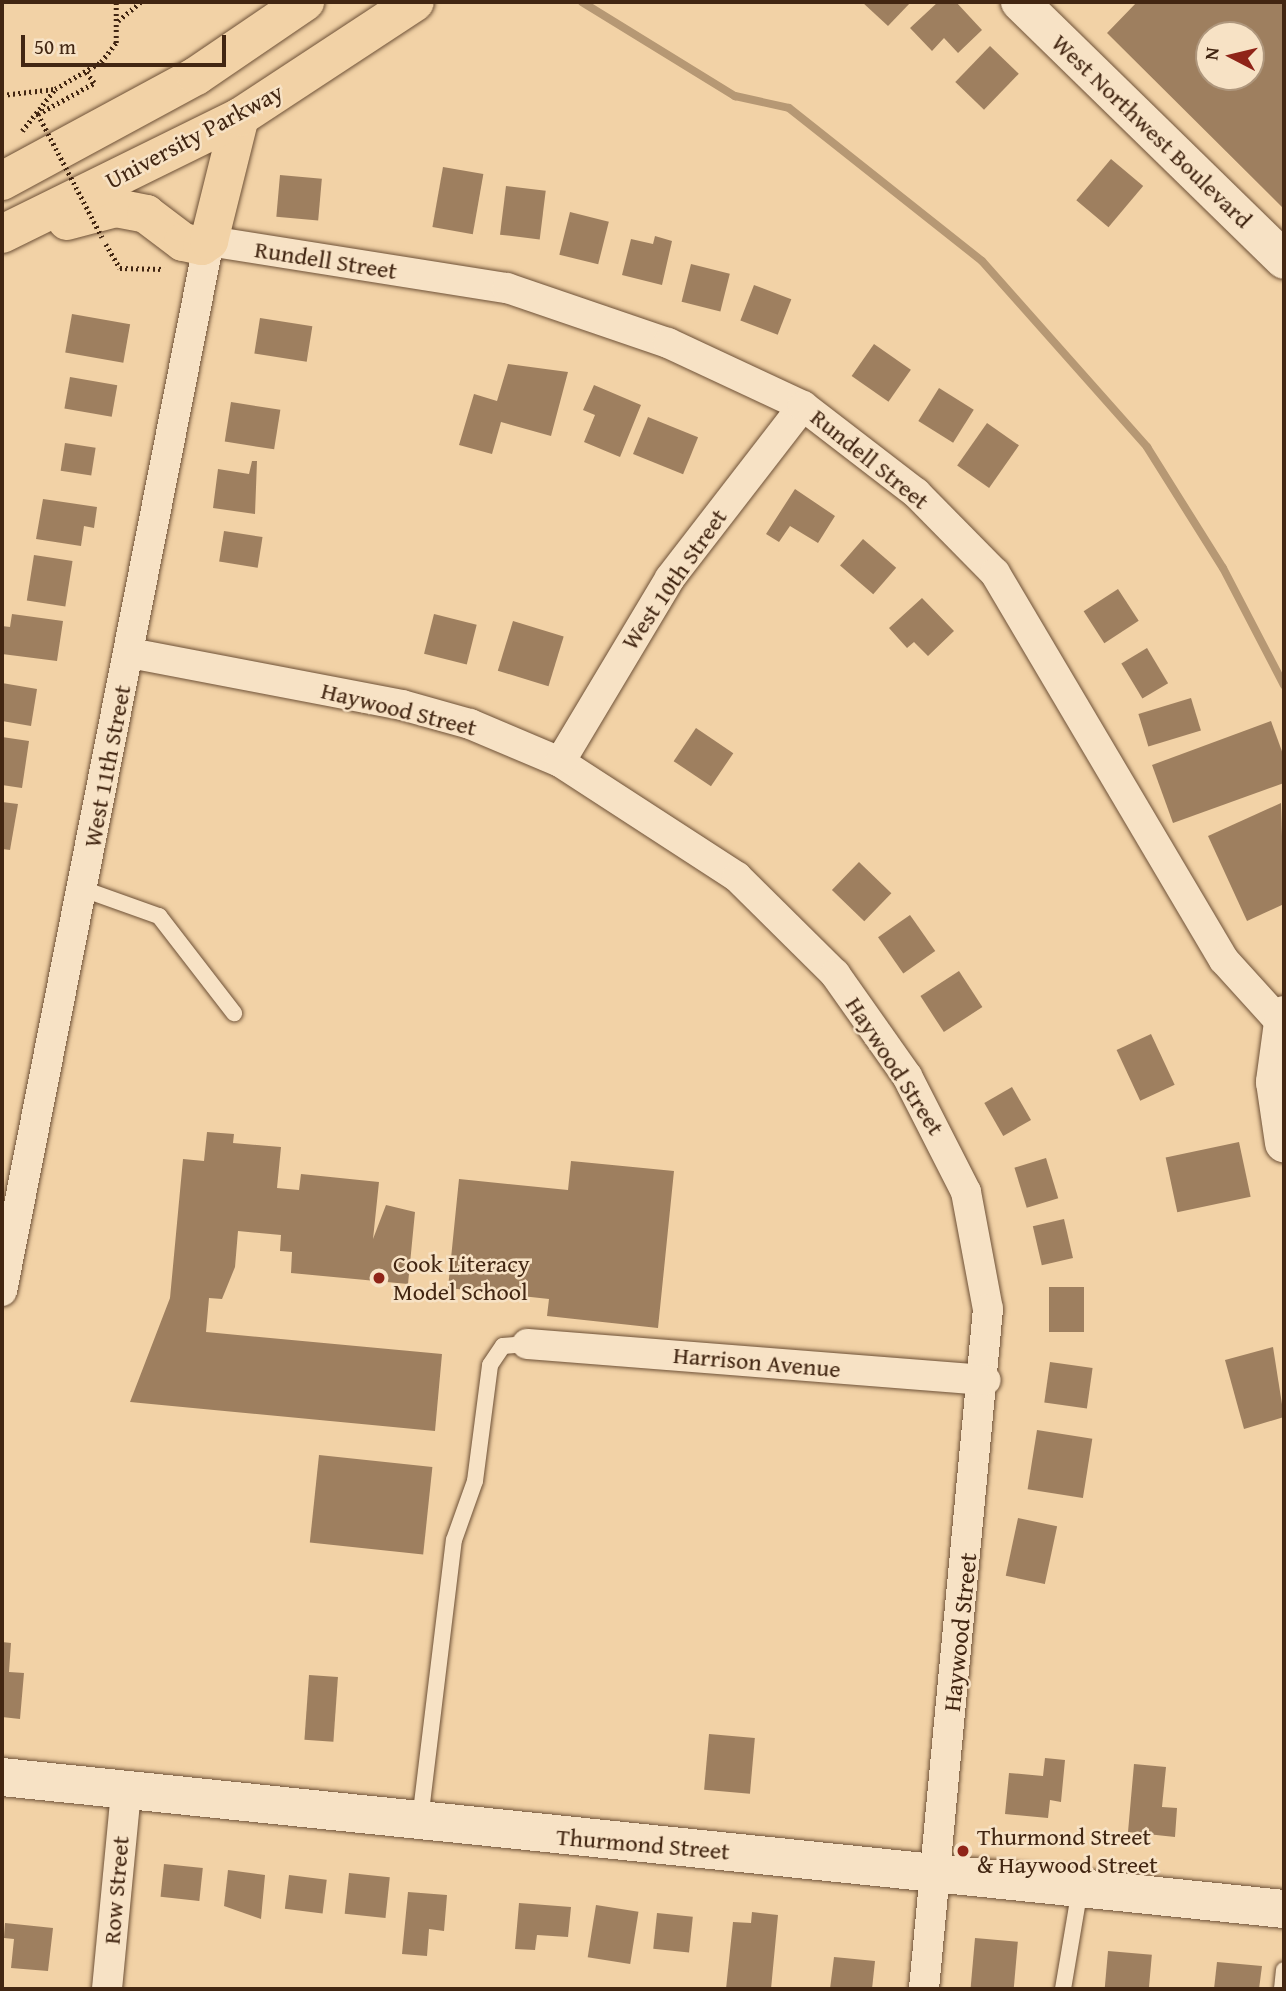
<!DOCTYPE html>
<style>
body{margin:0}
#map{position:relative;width:1286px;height:1991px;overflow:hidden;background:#f2d2a6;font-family:"Gentium Book Plus",serif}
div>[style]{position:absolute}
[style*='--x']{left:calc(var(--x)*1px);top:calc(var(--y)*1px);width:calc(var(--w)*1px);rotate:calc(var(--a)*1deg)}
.stream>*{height:8px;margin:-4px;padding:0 4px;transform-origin:4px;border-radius:4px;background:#b69874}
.building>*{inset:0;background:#9e7f5f;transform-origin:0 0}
.path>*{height:4.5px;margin-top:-2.25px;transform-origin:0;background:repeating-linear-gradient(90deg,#422612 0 2px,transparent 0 5.5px)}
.roads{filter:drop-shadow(0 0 2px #6e5137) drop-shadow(0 0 2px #6e5137)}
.lane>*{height:16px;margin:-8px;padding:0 8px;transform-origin:8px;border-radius:8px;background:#f7e2c5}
.street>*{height:30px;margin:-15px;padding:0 15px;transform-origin:15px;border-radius:15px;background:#f7e2c5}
.secondary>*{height:38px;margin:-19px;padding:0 19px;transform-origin:19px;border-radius:19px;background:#f7e2c5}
.primary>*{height:38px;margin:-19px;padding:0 19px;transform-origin:19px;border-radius:19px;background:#f2d2a6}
.path-bridge>*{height:4.5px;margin-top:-2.25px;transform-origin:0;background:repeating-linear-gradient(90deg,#422612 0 2px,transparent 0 5.5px)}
.dots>*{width:19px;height:19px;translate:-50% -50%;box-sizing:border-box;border:4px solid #f7e2c5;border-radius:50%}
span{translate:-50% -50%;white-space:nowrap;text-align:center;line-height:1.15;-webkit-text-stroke:5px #f7e2c5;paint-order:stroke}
.street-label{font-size:24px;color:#422612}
.poi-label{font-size:24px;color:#422612}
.left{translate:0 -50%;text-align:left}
.frame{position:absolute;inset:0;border:4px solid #422612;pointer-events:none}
.north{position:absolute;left:1195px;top:21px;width:70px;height:70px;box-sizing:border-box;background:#f7e2c5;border:2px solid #af977d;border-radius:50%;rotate:277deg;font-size:19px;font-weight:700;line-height:28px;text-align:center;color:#422612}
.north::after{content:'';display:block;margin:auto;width:24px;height:32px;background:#8f2418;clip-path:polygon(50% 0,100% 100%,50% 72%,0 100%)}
.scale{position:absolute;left:21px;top:35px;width:205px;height:32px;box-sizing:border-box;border:4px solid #422612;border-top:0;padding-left:9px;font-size:21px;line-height:24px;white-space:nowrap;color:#422612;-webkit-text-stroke:5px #f7e2c5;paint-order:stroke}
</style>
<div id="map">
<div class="stream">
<div style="--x:582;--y:2;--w:180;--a:31.6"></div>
<div style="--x:735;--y:96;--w:55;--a:12.5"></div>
<div style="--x:789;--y:108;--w:246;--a:38.4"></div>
<div style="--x:982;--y:261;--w:249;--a:48.4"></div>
<div style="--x:1147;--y:447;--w:143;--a:57.9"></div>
<div style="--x:1223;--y:568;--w:132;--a:62.5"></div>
</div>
<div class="building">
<div style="clip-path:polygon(862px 2px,911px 2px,888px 26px)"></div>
<div style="clip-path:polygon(938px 2px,956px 2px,982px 30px,958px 53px,944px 38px,932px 51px,910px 28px)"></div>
<div style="clip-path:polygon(evenodd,1137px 2px,1284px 2px,1284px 209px,1107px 33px,1137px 2px,1209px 35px,1251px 35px,1251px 77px,1209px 77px,1209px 35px)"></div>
<div style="left:990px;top:46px;width:40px;height:50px;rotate:44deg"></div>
<div style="left:1111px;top:159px;width:42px;height:54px;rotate:40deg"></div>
<div style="left:443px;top:167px;width:41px;height:61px;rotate:10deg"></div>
<div style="left:280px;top:175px;width:42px;height:42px;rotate:5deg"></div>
<div style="left:506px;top:186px;width:40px;height:49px;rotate:7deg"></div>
<div style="left:570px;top:212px;width:40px;height:44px;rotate:14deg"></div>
<div style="clip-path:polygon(655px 236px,672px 241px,662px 285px,622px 275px,631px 239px,653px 244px)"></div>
<div style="left:691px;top:264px;width:40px;height:39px;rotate:14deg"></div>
<div style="left:754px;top:285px;width:40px;height:38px;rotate:21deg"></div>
<div style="left:72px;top:314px;width:59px;height:39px;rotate:10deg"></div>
<div style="left:260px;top:318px;width:53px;height:36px;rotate:9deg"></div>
<div style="left:874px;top:344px;width:45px;height:39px;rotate:35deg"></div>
<div style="clip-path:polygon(508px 364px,568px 372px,551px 436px,501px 422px,492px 454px,459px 445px,474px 394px,497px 401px)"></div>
<div style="left:70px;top:377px;width:48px;height:32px;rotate:10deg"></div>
<div style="clip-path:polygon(594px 385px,641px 405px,620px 457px,584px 442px,595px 415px,583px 410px)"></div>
<div style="left:939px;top:388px;width:41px;height:39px;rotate:32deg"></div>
<div style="left:231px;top:402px;width:50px;height:40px;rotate:9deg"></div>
<div style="left:648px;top:417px;width:54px;height:40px;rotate:22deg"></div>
<div style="left:987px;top:423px;width:39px;height:52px;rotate:35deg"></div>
<div style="left:65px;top:443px;width:31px;height:28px;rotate:9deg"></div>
<div style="clip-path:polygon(252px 461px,257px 461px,255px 514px,213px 508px,218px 469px,249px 474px)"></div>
<div style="clip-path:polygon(795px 489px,835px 516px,818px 543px,790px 526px,779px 542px,766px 534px)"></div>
<div style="clip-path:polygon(43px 499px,97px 507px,94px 528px,84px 526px,81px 546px,36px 539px)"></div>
<div style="left:224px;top:531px;width:39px;height:31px;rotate:9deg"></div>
<div style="left:863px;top:539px;width:44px;height:35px;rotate:41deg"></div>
<div style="left:34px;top:555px;width:39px;height:46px;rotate:9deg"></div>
<div style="left:1118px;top:589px;width:38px;height:41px;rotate:57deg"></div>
<div style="clip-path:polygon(922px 598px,954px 631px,928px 656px,914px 642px,907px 648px,889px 628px)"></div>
<div style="clip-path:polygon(12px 614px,63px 621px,57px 661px,2px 654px,2px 626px,10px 627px)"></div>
<div style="left:434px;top:614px;width:44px;height:41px;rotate:14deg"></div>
<div style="left:513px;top:621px;width:53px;height:52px;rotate:17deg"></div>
<div style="left:1147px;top:648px;width:41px;height:30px;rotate:59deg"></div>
<div style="clip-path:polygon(2px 683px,37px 689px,31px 726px,2px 721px)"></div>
<div style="left:1191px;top:698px;width:34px;height:55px;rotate:73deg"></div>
<div style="clip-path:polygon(1271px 721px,1284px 757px,1284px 783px,1173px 823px,1152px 765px)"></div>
<div style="left:696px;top:728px;width:45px;height:40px;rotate:34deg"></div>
<div style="clip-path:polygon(2px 737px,29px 741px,22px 788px,2px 785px)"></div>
<div style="clip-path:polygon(2px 802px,18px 804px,10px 850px,2px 849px)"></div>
<div style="clip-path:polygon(1281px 803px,1284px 904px,1247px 921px,1208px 836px)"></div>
<div style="left:859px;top:862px;width:45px;height:39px;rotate:44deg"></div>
<div style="left:910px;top:915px;width:44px;height:39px;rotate:55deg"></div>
<div style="left:959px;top:971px;width:43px;height:46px;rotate:57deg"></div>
<div style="left:1151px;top:1034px;width:56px;height:38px;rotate:65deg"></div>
<div style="left:1012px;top:1087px;width:38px;height:32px;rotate:60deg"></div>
<div style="clip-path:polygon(207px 1132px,234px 1134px,233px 1143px,281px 1147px,277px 1188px,299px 1190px,301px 1174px,379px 1182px,373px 1239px,386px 1205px,415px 1212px,408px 1284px,291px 1273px,292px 1252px,280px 1251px,281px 1235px,238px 1231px,235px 1267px,222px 1299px,209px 1298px,206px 1332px,442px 1354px,435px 1431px,130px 1402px,170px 1298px,183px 1159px,204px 1161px)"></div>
<div style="left:1239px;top:1142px;width:56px;height:75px;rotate:78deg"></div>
<div style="left:1046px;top:1158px;width:42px;height:33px;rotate:73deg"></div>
<div style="clip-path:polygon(571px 1161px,674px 1171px,658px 1328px,547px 1316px,549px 1299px,448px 1288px,459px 1179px,568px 1190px)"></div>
<div style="left:1064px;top:1219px;width:40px;height:32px;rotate:77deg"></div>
<div style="left:1084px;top:1287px;width:45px;height:35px;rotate:90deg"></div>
<div style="clip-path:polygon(1273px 1347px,1284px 1417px,1244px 1429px,1225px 1360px)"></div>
<div style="left:1050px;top:1362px;width:43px;height:41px;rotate:8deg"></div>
<div style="left:1037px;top:1430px;width:56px;height:60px;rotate:9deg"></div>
<div style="left:319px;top:1455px;width:114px;height:88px;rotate:6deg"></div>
<div style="left:1018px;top:1518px;width:40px;height:59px;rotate:12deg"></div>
<div style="clip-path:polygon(2px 1642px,11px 1643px,9px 1672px,24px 1673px,20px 1719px,2px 1717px)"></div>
<div style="left:309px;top:1675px;width:29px;height:65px;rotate:4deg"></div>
<div style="left:709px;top:1734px;width:46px;height:56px;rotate:5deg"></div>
<div style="clip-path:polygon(1045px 1758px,1065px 1760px,1061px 1802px,1050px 1800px,1048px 1818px,1005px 1814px,1009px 1773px,1043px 1776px)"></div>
<div style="clip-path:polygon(1134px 1764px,1166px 1767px,1162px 1807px,1177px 1808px,1175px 1837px,1128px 1832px)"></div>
<div style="left:164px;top:1864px;width:39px;height:33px;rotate:6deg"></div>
<div style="clip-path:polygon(228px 1870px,265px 1875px,261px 1919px,224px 1906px)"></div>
<div style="left:349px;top:1873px;width:41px;height:41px;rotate:6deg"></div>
<div style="left:289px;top:1875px;width:38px;height:34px;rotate:7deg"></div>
<div style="clip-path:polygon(408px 1892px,447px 1895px,444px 1931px,429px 1929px,427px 1956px,402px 1954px)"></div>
<div style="clip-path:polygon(519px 1903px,571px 1907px,568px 1937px,537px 1935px,535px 1950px,515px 1949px)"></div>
<div style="left:596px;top:1905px;width:43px;height:53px;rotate:9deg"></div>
<div style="clip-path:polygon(752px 1912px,778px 1915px,771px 1989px,726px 1989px,733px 1922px,751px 1923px)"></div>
<div style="left:657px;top:1913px;width:36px;height:36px;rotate:6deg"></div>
<div style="clip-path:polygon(5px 1923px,53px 1928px,48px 1971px,11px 1968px,14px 1939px,4px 1938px)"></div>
<div style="left:975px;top:1938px;width:43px;height:51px;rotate:5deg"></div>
<div style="left:1108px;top:1951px;width:44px;height:38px;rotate:5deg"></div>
<div style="clip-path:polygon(834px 1957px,875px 1961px,872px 1989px,830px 1989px)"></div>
<div style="clip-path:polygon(1217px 1962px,1262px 1966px,1259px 1989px,1214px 1989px)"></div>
</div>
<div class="path">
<div style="--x:118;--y:21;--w:30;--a:-40"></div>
<div style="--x:2;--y:95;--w:53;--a:-6.5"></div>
<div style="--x:38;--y:114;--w:64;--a:-29"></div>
<div style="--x:94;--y:83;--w:15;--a:-127"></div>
<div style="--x:22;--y:131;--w:53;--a:-51.8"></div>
<div style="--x:55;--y:89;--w:53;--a:-30.4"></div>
<div style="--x:101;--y:62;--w:24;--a:-52"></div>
<div style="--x:116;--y:43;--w:41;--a:-90"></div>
<div style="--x:106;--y:244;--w:28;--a:60"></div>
<div style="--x:120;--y:268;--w:44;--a:1.3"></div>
</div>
<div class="roads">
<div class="lane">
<div style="--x:83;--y:889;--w:81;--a:19.6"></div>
<div style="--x:159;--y:916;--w:123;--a:52.3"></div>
<div style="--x:420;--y:1820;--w:282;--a:-83.1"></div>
<div style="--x:454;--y:1540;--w:63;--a:-70.4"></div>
<div style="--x:475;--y:1481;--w:117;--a:-82.6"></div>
<div style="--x:490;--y:1365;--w:23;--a:-56"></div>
<div style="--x:503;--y:1346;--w:24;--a:-5"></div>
<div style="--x:1063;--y:1989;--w:101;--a:-80.4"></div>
<div style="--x:1282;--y:1989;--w:19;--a:-84"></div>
</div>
<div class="street">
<div style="--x:130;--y:653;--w:277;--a:10.8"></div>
<div style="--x:402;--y:705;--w:71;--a:15.6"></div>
<div style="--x:470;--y:724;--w:98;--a:22.9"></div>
<div style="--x:560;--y:762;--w:211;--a:33"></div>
<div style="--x:737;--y:877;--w:138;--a:44.7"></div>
<div style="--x:835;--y:974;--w:125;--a:54.8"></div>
<div style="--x:907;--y:1076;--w:130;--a:63"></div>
<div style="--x:966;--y:1192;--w:119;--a:79.4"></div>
<div style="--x:988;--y:1309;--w:683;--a:95.38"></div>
<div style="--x:560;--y:762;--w:214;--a:-59.1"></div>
<div style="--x:670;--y:578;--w:217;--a:-52.3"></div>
<div style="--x:2;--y:1291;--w:1070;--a:-78.85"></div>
<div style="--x:209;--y:241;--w:302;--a:9"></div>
<div style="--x:507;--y:288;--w:170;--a:18.9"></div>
<div style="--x:668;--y:343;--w:149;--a:25"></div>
<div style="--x:803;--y:406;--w:143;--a:37.6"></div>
<div style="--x:916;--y:493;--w:112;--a:45.4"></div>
<div style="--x:995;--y:573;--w:450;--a:59.4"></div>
<div style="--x:1224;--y:960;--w:86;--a:47.8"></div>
<div style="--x:527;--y:1344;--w:460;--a:4.5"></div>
<div style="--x:107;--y:1989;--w:198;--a:-84.5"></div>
</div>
<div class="secondary">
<div style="--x:1020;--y:2;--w:369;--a:44.3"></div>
<div style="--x:1284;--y:1015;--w:68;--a:97.7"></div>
<div style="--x:1275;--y:1082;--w:62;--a:81.6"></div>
<div style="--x:2;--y:1777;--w:1289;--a:5.88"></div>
</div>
<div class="primary">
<div style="--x:2;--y:181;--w:221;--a:-28.4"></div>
<div style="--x:196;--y:76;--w:132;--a:-34.2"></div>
<div style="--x:67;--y:221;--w:51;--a:-14.9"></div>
<div style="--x:116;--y:208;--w:31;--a:11"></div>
<div style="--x:146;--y:214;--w:46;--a:37.1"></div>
<div style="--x:183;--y:242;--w:19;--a:12"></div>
<div style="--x:202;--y:246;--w:9;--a:-36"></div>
<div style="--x:209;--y:241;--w:128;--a:-76"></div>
<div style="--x:2;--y:234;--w:265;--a:-26.2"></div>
<div style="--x:240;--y:117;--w:209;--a:-33.3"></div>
</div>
</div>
<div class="path-bridge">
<div style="--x:38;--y:114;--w:139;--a:62.5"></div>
</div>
<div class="dots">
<div style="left:379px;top:1278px;background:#8f2418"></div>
<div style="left:963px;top:1851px;background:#8f2418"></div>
</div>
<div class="street-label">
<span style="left:1152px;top:131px;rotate:44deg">West Northwest Boulevard</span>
<span style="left:194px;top:136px;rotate:-28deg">University Parkway</span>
<span style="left:326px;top:260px;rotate:9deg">Rundell Street</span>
<span style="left:870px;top:459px;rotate:39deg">Rundell Street</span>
<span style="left:674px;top:579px;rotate:-55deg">West 10th Street</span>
<span style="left:399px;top:709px;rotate:14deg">Haywood Street</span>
<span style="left:107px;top:766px;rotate:-79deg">West 11th Street</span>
<span style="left:895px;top:1066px;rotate:57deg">Haywood Street</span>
<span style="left:757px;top:1362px;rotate:5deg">Harrison Avenue</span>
<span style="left:960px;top:1632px;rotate:-84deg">Haywood Street</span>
<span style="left:643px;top:1844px;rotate:5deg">Thurmond Street</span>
<span style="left:116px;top:1890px;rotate:-85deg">Row Street</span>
</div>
<div class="poi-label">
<span class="left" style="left:393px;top:1278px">Cook Literacy<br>Model School</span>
<span class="left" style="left:977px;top:1851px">Thurmond Street<br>&amp; Haywood Street</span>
</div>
<div class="frame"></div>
<div class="north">N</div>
<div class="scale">50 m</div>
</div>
